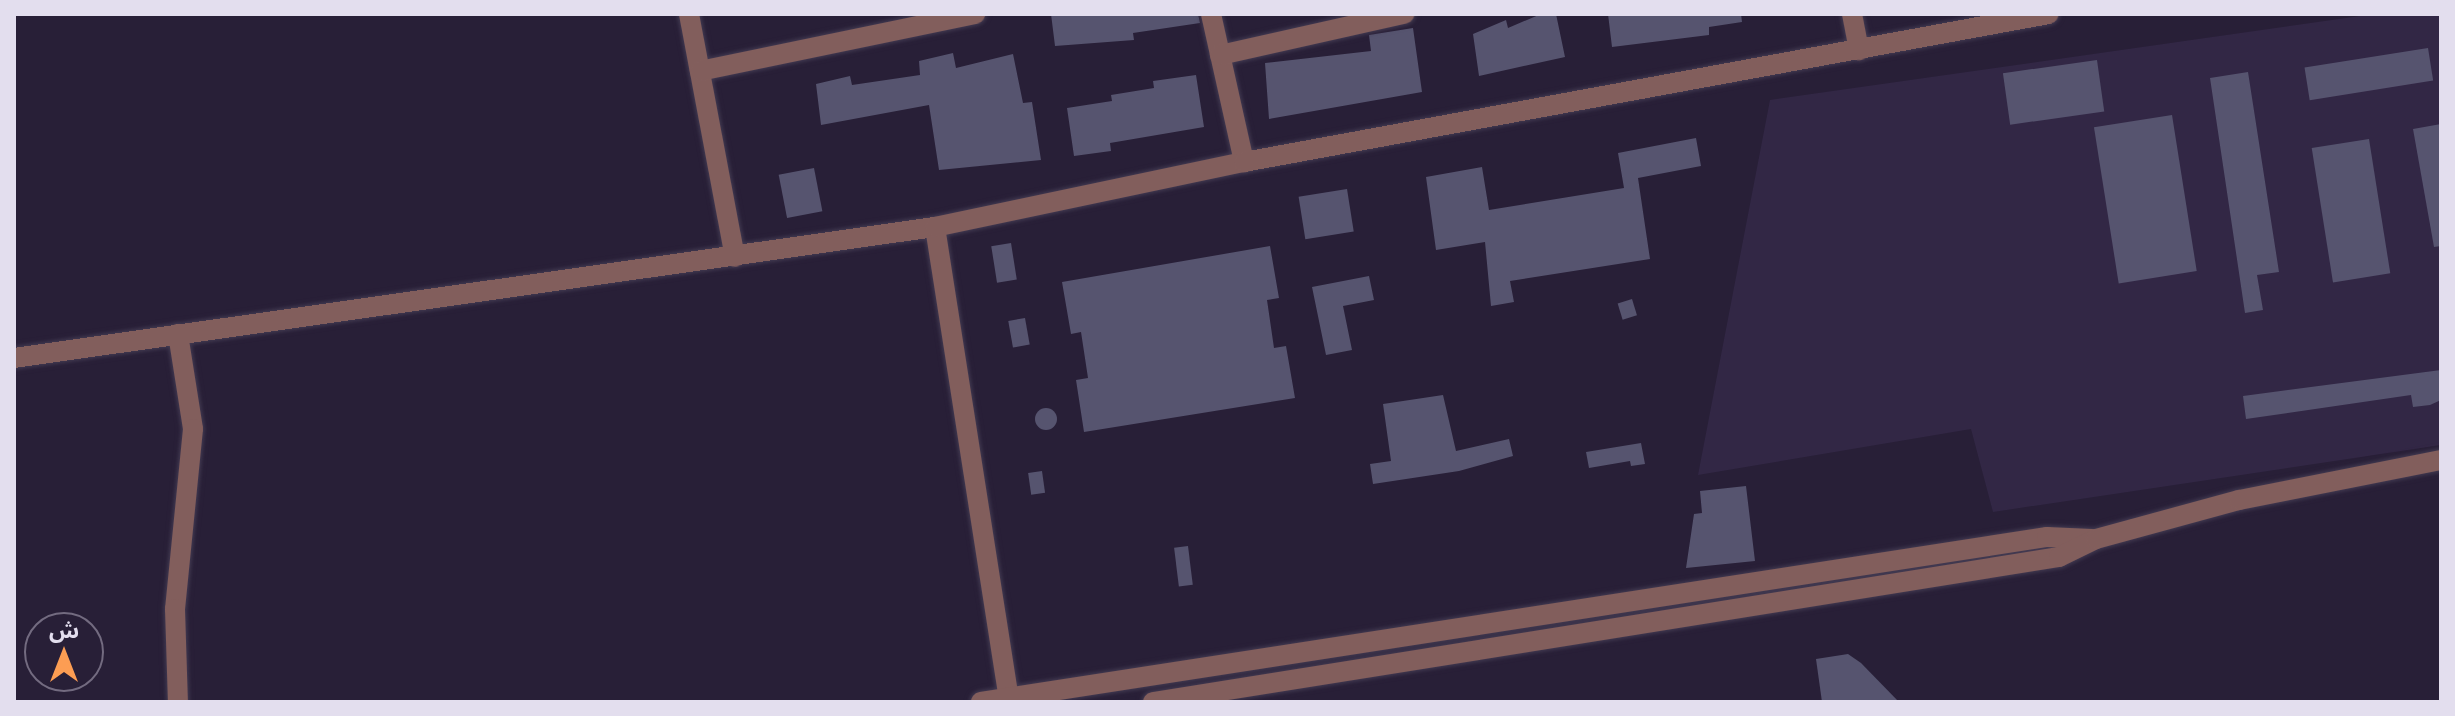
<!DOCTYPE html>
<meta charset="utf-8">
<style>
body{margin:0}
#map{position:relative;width:2455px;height:716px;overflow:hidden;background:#281f37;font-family:Jost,"Noto Sans Arabic",sans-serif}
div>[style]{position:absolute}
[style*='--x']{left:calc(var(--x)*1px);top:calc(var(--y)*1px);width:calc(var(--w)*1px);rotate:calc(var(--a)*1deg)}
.built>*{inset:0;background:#322745}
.building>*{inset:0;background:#56546f;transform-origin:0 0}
.round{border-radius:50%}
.roads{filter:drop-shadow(0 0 2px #423a51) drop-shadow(0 0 2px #423a51)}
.minor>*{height:20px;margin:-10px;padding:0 10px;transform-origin:10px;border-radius:10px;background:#825e5c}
span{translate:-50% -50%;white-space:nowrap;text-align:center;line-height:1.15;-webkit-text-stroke:7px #281f37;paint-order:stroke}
.frame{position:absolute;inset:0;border:16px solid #e3deee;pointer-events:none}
.north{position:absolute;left:24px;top:612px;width:80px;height:80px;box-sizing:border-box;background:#281f37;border:2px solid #736b80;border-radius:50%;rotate:0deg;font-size:22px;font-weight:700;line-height:32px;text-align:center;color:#e3deee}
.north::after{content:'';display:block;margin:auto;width:28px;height:36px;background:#fc9d53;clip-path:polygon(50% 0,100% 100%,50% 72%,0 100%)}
</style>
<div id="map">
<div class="built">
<div style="clip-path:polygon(2374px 14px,2441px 14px,2441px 445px,1993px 512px,1971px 429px,1698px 475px,1770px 100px)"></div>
</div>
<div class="building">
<div style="clip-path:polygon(1051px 14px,1198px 14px,1200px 23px,1133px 33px,1134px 40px,1055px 46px)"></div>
<div style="clip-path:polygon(1541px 14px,1556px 14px,1565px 57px,1479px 76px,1473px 34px,1506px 20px,1508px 28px)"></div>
<div style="clip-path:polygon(1608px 14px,1741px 14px,1742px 22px,1709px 27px,1709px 35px,1612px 47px)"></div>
<div style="clip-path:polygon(1413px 28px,1422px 92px,1269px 119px,1265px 63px,1371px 51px,1369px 35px)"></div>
<div style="left:2428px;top:48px;width:33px;height:125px;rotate:81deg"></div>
<div style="clip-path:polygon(953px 53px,956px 68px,1013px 54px,1023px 103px,1032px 102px,1041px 160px,939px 170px,929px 105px,821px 125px,816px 84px,850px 76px,852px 85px,920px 75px,919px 61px)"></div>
<div style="left:2097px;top:60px;width:52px;height:95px;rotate:82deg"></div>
<div style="clip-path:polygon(2248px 72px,2279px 272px,2257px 275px,2263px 310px,2245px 313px,2210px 78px)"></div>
<div style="clip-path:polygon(1196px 75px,1204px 127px,1110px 143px,1111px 151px,1074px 156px,1067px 108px,1112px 101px,1111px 95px,1154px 88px,1153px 81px)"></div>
<div style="left:2172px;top:115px;width:158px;height:79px;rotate:81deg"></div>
<div style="clip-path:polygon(2441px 124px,2441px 246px,2434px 247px,2413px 129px)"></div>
<div style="clip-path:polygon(1696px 138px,1701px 166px,1638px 178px,1650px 259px,1510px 281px,1514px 302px,1491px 306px,1485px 242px,1436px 250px,1426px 177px,1482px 167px,1489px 210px,1624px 188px,1618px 153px)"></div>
<div style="left:2369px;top:139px;width:136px;height:58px;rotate:81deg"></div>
<div style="left:814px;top:168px;width:44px;height:36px;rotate:79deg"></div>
<div style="left:1347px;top:189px;width:43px;height:49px;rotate:81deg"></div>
<div style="left:1011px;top:243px;width:37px;height:20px;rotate:81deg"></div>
<div style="clip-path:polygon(1270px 246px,1279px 298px,1267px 300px,1274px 348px,1286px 346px,1295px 398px,1084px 432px,1076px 380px,1088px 378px,1081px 332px,1071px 334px,1062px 282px)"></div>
<div style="clip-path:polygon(1369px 276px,1374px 300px,1343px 306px,1352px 350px,1326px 355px,1312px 287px)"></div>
<div style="left:1632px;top:299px;width:17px;height:15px;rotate:73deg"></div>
<div style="left:1025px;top:318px;width:27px;height:17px;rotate:80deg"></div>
<div style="clip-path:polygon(2441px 370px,2441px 400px,2430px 405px,2413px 407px,2411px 395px,2246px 419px,2243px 396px)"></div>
<div style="clip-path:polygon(1443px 395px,1456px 451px,1509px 439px,1513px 456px,1459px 471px,1373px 484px,1370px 464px,1391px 461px,1383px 404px)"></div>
<div class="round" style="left:1035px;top:408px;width:22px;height:22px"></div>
<div style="clip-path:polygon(1641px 443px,1645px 464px,1631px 466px,1630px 461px,1589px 468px,1586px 452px)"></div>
<div style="left:1042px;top:471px;width:22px;height:14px;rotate:82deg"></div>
<div style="clip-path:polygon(1746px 486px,1755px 561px,1686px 568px,1694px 514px,1702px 513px,1700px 491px)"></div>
<div style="left:1188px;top:546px;width:39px;height:14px;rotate:83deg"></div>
<div style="clip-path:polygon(1848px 654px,1861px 663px,1899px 702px,1822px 702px,1816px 659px)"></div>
</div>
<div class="roads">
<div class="minor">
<div style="--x:689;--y:14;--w:247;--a:79.3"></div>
<div style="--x:1211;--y:14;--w:152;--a:77.4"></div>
<div style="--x:1852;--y:14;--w:37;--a:79"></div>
<div style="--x:1220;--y:55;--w:189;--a:-12.6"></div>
<div style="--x:700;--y:71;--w:281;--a:-11.7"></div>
<div style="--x:935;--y:227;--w:481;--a:81.1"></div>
<div style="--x:178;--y:334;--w:96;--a:81"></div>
<div style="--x:193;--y:429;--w:181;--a:95.7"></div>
<div style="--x:175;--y:609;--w:93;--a:88.2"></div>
<div style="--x:14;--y:358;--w:930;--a:-8.1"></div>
<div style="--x:935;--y:227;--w:316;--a:-11.9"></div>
<div style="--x:1244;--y:162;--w:818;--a:-10.42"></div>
<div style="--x:981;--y:702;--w:1079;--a:-8.8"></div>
<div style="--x:2047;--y:537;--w:45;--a:2.5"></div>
<div style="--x:1153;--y:702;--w:918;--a:-9.09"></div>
<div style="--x:2059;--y:557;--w:41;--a:-25.9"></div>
<div style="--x:2096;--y:539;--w:148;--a:-15.3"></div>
<div style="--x:2239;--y:500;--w:206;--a:-11.2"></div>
</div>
</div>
<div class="frame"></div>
<div class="north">ش</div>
</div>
